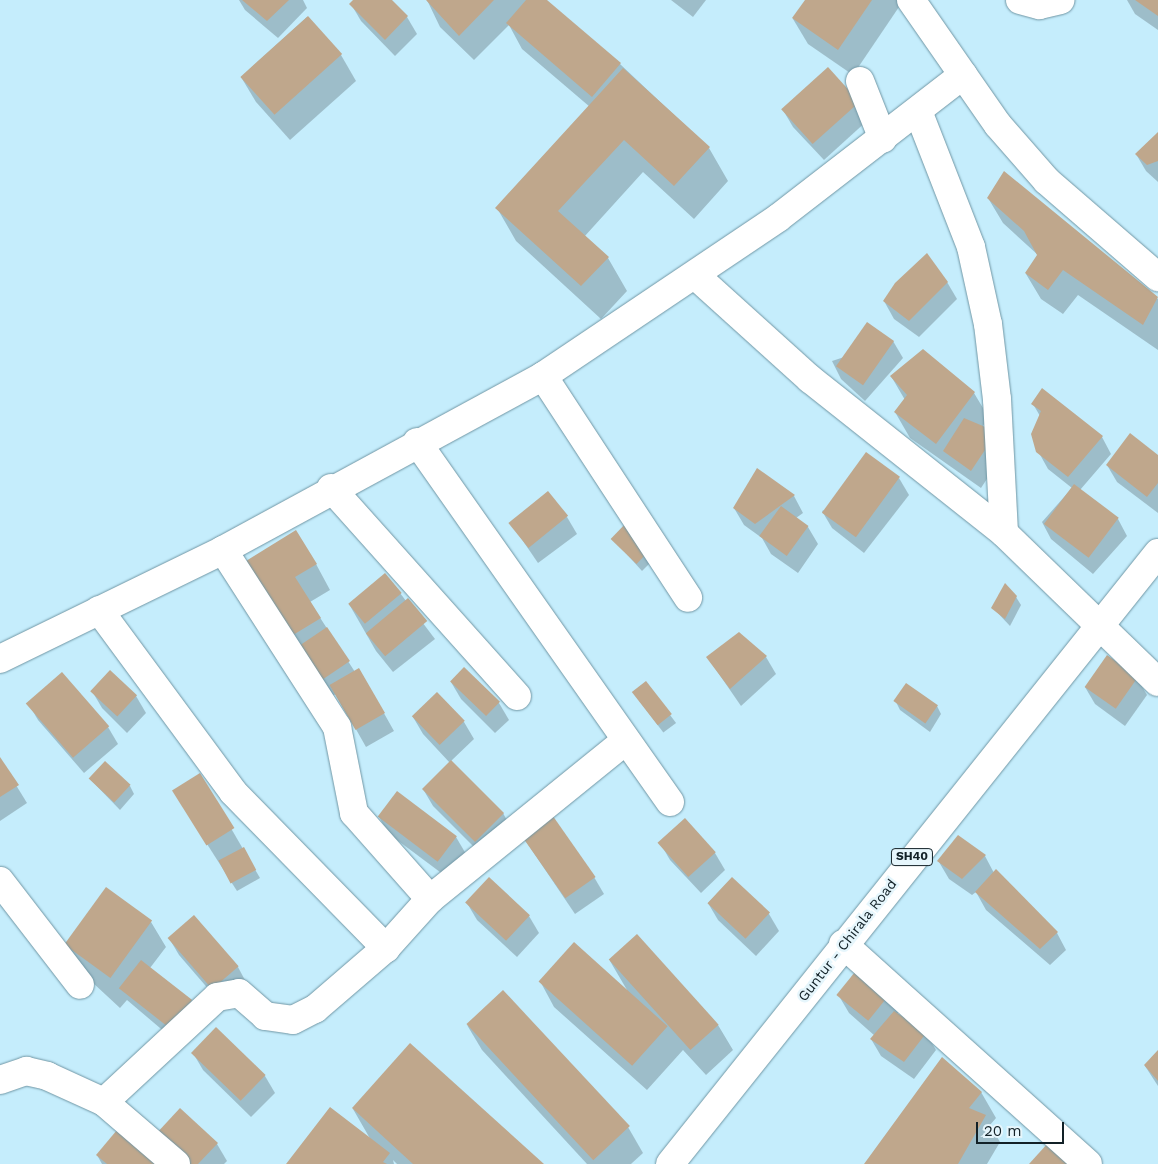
<!DOCTYPE html>
<style>
body{margin:0}
#map{position:relative;width:1158px;height:1164px;overflow:hidden;background:#c5edfc;font-family:"Work Sans",sans-serif}
div>[style]{position:absolute}
[style*='--x']{left:calc(var(--x)*1px);top:calc(var(--y)*1px);width:calc(var(--w)*1px);rotate:calc(var(--a)*1deg)}
.shadow>*{inset:0;background:#0003;transform-origin:0 0}
.building>*{inset:0;background:#bfa78c;transform-origin:0 0}
.roads{filter:drop-shadow(0 0 1px #7096a4) drop-shadow(0 0 1px #7096a4)}
.minor>*{height:28px;margin:-14px;padding:0 14px;transform-origin:14px;border-radius:14px;background:#fff}
.major>*{height:28px;margin:-14px;padding:0 14px;transform-origin:14px;border-radius:14px;background:#fff}
span{translate:-50% -50%;white-space:nowrap;text-align:center;line-height:1.15;-webkit-text-stroke:5px #e6f6fc;paint-order:stroke}
.shield-label span{padding:1px 4px;background:#e6f6fc;border:1px solid;border-radius:4px;-webkit-text-stroke-width:0}
.shield-label{font-size:12px;color:#122127;font-weight:700}
.street-label{font-size:14px;color:#122127}
.scale{position:absolute;left:976px;top:1122px;width:88px;height:22px;box-sizing:border-box;border:2px solid #122127;border-top:0;padding-left:6px;font-size:15px;line-height:18px;white-space:nowrap;color:#122127;-webkit-text-stroke:4px #e6f6fc;paint-order:stroke}
</style>
<div id="map">
<div class="shadow">
<div style="clip-path:polygon(239px 0,303px 0,307px 8px,278px 38px,245px 10px)"></div>
<div style="clip-path:polygon(355px 0,391px 0,407px 17px,417px 34px,395px 56px,361px 21px,351px 4px)"></div>
<div style="clip-path:polygon(427px 0,545px 0,620px 64px,709px 148px,728px 181px,694px 219px,643px 172px,584px 237px,608px 258px,627px 291px,601px 319px,516px 241px,497px 208px,590px 107px,522px 49px,509px 25px,474px 60px,440px 27px)"></div>
<div style="clip-path:polygon(671px 0,706px 0,693px 17px)"></div>
<div style="clip-path:polygon(806px 0,899px 0,901px 4px,853px 75px,808px 44px,793px 19px)"></div>
<div style="clip-path:polygon(1127px 0,1158px 0,1158px 30px,1135px 14px)"></div>
<div style="clip-path:polygon(307px 17px,341px 55px,356px 81px,290px 140px,256px 102px,241px 77px)"></div>
<div style="clip-path:polygon(828px 69px,868px 120px,824px 160px,793px 127px,783px 110px)"></div>
<div style="clip-path:polygon(1158px 133px,1158px 182px,1146px 171px,1136px 154px)"></div>
<div style="clip-path:polygon(1004px 173px,1158px 299px,1158px 350px,1078px 295px,1063px 314px,1041px 299px,1026px 274px,1038px 255px,1003px 223px,988px 198px)"></div>
<div style="clip-path:polygon(947px 282px,957px 299px,919px 337px,894px 319px,884px 301px)"></div>
<div style="clip-path:polygon(893px 341px,903px 358px,865px 401px,841px 379px,832px 361px)"></div>
<div style="clip-path:polygon(891px 376px,974px 393px,989px 418px,982px 427px,1006px 450px,981px 488px,910px 438px,895px 412px,905px 400px)"></div>
<div style="clip-path:polygon(1033px 404px,1102px 437px,1111px 454px,1080px 490px,1118px 519px,1127px 536px,1093px 574px,1051px 539px,1042px 522px,1072px 488px,1048px 469px,1038px 451px,1040px 416px)"></div>
<div style="clip-path:polygon(1158px 457px,1158px 513px,1117px 482px,1107px 465px)"></div>
<div style="clip-path:polygon(757px 470px,794px 496px,803px 513px,796px 518px,808px 527px,818px 544px,798px 573px,771px 554px,762px 538px,744px 525px,734px 508px)"></div>
<div style="clip-path:polygon(899px 478px,909px 495px,864px 553px,832px 528px,822px 511px)"></div>
<div style="clip-path:polygon(567px 517px,577px 534px,538px 563px,510px 522px)"></div>
<div style="clip-path:polygon(613px 539px,658px 555px,642px 571px)"></div>
<div style="clip-path:polygon(316px 564px,330px 590px,310px 602px,355px 672px,359px 669px,394px 731px,366px 747px,336px 694px,332px 696px,262px 587px)"></div>
<div style="clip-path:polygon(400px 593px,435px 639px,393px 672px,376px 651px,349px 604px)"></div>
<div style="clip-path:polygon(1016px 597px,1021px 605px,1010px 626px,993px 608px)"></div>
<div style="clip-path:polygon(766px 657px,776px 674px,741px 706px,708px 658px)"></div>
<div style="clip-path:polygon(62px 674px,108px 727px,118px 744px,84px 773px,38px 720px,28px 703px)"></div>
<div style="clip-path:polygon(1137px 678px,1147px 695px,1125px 726px,1095px 704px,1085px 687px)"></div>
<div style="clip-path:polygon(451px 682px,499px 703px,509px 720px,495px 733px,461px 699px)"></div>
<div style="left:646px;top:683px;width:50px;height:16px;rotate:53deg"></div>
<div style="clip-path:polygon(92px 691px,136px 696px,146px 713px,127px 733px,102px 708px)"></div>
<div style="clip-path:polygon(896px 702px,937px 706px,941px 714px,930px 732px,900px 710px)"></div>
<div style="clip-path:polygon(413px 717px,464px 722px,474px 739px,451px 761px,503px 813px,512px 830px,485px 858px,433px 806px,423px 789px,450px 763px,423px 734px)"></div>
<div style="clip-path:polygon(0 759px,27px 803px,0 821px)"></div>
<div style="clip-path:polygon(200px 775px,260px 878px,237px 891px,184px 808px)"></div>
<div style="clip-path:polygon(90px 779px,130px 786px,134px 794px,120px 810px)"></div>
<div style="clip-path:polygon(379px 817px,456px 837px,466px 854px,448px 878px,389px 834px)"></div>
<div style="clip-path:polygon(685px 820px,715px 853px,725px 870px,701px 893px,670px 860px,660px 843px)"></div>
<div style="clip-path:polygon(519px 831px,594px 877px,604px 894px,575px 914px)"></div>
<div style="clip-path:polygon(958px 837px,985px 856px,994px 873px,1057px 933px,1066px 950px,1050px 965px,986px 910px,976px 892px,972px 895px,949px 879px,939px 862px)"></div>
<div style="clip-path:polygon(732px 878px,769px 914px,779px 931px,756px 956px,718px 920px,708px 903px)"></div>
<div style="clip-path:polygon(467px 903px,529px 916px,539px 933px,517px 957px,477px 920px)"></div>
<div style="clip-path:polygon(151px 922px,166px 947px,150px 968px,191px 1001px,201px 1018px,180px 1045px,127px 1000px,120px 1008px,79px 970px,65px 944px)"></div>
<div style="clip-path:polygon(637px 936px,718px 1025px,733px 1050px,706px 1075px,683px 1050px,647px 1090px,554px 1007px,540px 981px,627px 990px,610px 961px)"></div>
<div style="clip-path:polygon(169px 938px,238px 967px,247px 984px,223px 1006px,179px 955px)"></div>
<div style="clip-path:polygon(859px 969px,900px 1011px,897px 1014px,926px 1033px,936px 1050px,914px 1079px,881px 1056px,871px 1039px,875px 1036px,849px 1013px,839px 996px)"></div>
<div style="clip-path:polygon(467px 1025px,628px 1127px,643px 1153px,631px 1164px,587px 1164px,482px 1050px)"></div>
<div style="clip-path:polygon(1158px 1052px,1158px 1086px,1145px 1066px)"></div>
<div style="clip-path:polygon(193px 1053px,265px 1076px,275px 1093px,251px 1117px,203px 1070px)"></div>
<div style="clip-path:polygon(981px 1092px,996px 1118px,990px 1125px,1000px 1142px,987px 1164px,865px 1164px)"></div>
<div style="clip-path:polygon(180px 1109px,217px 1144px,227px 1161px,224px 1164px,179px 1164px)"></div>
<div style="clip-path:polygon(353px 1109px,542px 1164px,397px 1164px,393px 1160px,394px 1164px,288px 1164px,372px 1142px)"></div>
<div style="clip-path:polygon(97px 1155px,157px 1164px,102px 1164px)"></div>
</div>
<div class="building">
<div style="clip-path:polygon(242px 0,289px 0,267px 21px)"></div>
<div style="clip-path:polygon(353px 0,392px 0,408px 16px,385px 40px,349px 4px)"></div>
<div style="clip-path:polygon(426px 0,494px 0,459px 36px)"></div>
<div style="clip-path:polygon(526px 0,547px 0,621px 63px,592px 97px,506px 23px)"></div>
<div style="clip-path:polygon(805px 0,872px 0,838px 50px,792px 18px)"></div>
<div style="clip-path:polygon(1135px 0,1158px 0,1158px 16px)"></div>
<div style="left:308px;top:16px;width:51px;height:91px;rotate:48deg"></div>
<div style="left:828px;top:67px;width:47px;height:63px;rotate:48deg"></div>
<div style="clip-path:polygon(623px 68px,710px 147px,674px 186px,624px 140px,558px 211px,609px 257px,581px 286px,495px 208px)"></div>
<div style="clip-path:polygon(1158px 132px,1158px 161px,1147px 165px,1135px 154px)"></div>
<div style="clip-path:polygon(1004px 171px,1158px 297px,1143px 325px,1063px 270px,1048px 290px,1025px 273px,1037px 255px,1024px 231px,987px 198px)"></div>
<div style="clip-path:polygon(927px 253px,948px 282px,909px 321px,883px 301px,895px 283px)"></div>
<div style="left:867px;top:322px;width:33px;height:54px;rotate:35deg"></div>
<div style="clip-path:polygon(923px 349px,975px 392px,936px 444px,894px 412px,907px 395px,890px 376px)"></div>
<div style="clip-path:polygon(1042px 388px,1103px 436px,1068px 477px,1036px 452px,1031px 434px,1041px 411px,1031px 404px)"></div>
<div style="clip-path:polygon(964px 418px,997px 432px,971px 471px,943px 451px)"></div>
<div style="clip-path:polygon(1130px 433px,1158px 455px,1158px 483px,1147px 497px,1106px 465px)"></div>
<div style="left:866px;top:452px;width:42px;height:75px;rotate:36deg"></div>
<div style="clip-path:polygon(757px 468px,795px 495px,755px 524px,733px 508px)"></div>
<div style="left:1074px;top:484px;width:56px;height:50px;rotate:37deg"></div>
<div style="left:548px;top:491px;width:32px;height:51px;rotate:51deg"></div>
<div style="left:781px;top:506px;width:34px;height:37px;rotate:36deg"></div>
<div style="left:628px;top:521px;width:36px;height:25px;rotate:44deg"></div>
<div style="clip-path:polygon(296px 530px,317px 564px,295px 577px,321px 618px,293px 635px,246px 561px)"></div>
<div style="left:385px;top:573px;width:26px;height:48px;rotate:50deg"></div>
<div style="clip-path:polygon(1005px 583px,1017px 596px,1005px 619px,991px 608px)"></div>
<div style="left:408px;top:598px;width:30px;height:55px;rotate:50deg"></div>
<div style="left:327px;top:627px;width:41px;height:33px;rotate:56deg"></div>
<div style="clip-path:polygon(739px 632px,767px 656px,730px 689px,706px 657px)"></div>
<div style="left:1107px;top:655px;width:38px;height:39px;rotate:35deg"></div>
<div style="left:464px;top:667px;width:50px;height:20px;rotate:44deg"></div>
<div style="left:359px;top:668px;width:52px;height:34px;rotate:60deg"></div>
<div style="left:110px;top:670px;width:37px;height:29px;rotate:43deg"></div>
<div style="left:62px;top:672px;width:72px;height:48px;rotate:49deg"></div>
<div style="left:646px;top:681px;width:42px;height:18px;rotate:52deg"></div>
<div style="left:906px;top:683px;width:39px;height:22px;rotate:35deg"></div>
<div style="left:437px;top:692px;width:40px;height:35px;rotate:46deg"></div>
<div style="clip-path:polygon(0 757px,19px 785px,0 797px)"></div>
<div style="left:451px;top:760px;width:75px;height:41px;rotate:45deg"></div>
<div style="left:105px;top:761px;width:35px;height:24px;rotate:43deg"></div>
<div style="left:200px;top:773px;width:65px;height:33px;rotate:58deg"></div>
<div style="left:397px;top:791px;width:75px;height:32px;rotate:37deg"></div>
<div style="left:548px;top:809px;width:83px;height:37px;rotate:55deg"></div>
<div style="left:685px;top:818px;width:46px;height:37px;rotate:48deg"></div>
<div style="clip-path:polygon(958px 835px,986px 855px,962px 879px,937px 861px)"></div>
<div style="left:244px;top:847px;width:26px;height:29px;rotate:62deg"></div>
<div style="clip-path:polygon(996px 869px,1058px 932px,1040px 949px,975px 892px)"></div>
<div style="left:489px;top:877px;width:56px;height:35px;rotate:43deg"></div>
<div style="left:732px;top:877px;width:52px;height:36px;rotate:43deg"></div>
<div style="left:106px;top:887px;width:57px;height:71px;rotate:36deg"></div>
<div style="left:194px;top:915px;width:68px;height:35px;rotate:49deg"></div>
<div style="left:637px;top:934px;width:122px;height:38px;rotate:48deg"></div>
<div style="left:574px;top:942px;width:126px;height:53px;rotate:42deg"></div>
<div style="left:141px;top:960px;width:65px;height:36px;rotate:38deg"></div>
<div style="left:859px;top:967px;width:41px;height:36px;rotate:39deg"></div>
<div style="left:503px;top:990px;width:186px;height:50px;rotate:47deg"></div>
<div style="clip-path:polygon(894px 1011px,927px 1032px,904px 1062px,870px 1039px)"></div>
<div style="left:216px;top:1027px;width:69px;height:36px;rotate:44deg"></div>
<div style="clip-path:polygon(410px 1043px,544px 1164px,413px 1164px,352px 1108px)"></div>
<div style="clip-path:polygon(1158px 1050px,1158px 1081px,1144px 1065px)"></div>
<div style="clip-path:polygon(942px 1057px,982px 1092px,969px 1108px,986px 1115px,958px 1164px,864px 1164px)"></div>
<div style="clip-path:polygon(330px 1107px,390px 1153px,383px 1162px,387px 1164px,286px 1164px)"></div>
<div style="clip-path:polygon(180px 1108px,218px 1143px,198px 1164px,186px 1164px,155px 1135px)"></div>
<div style="clip-path:polygon(117px 1130px,159px 1164px,107px 1164px,96px 1155px)"></div>
<div style="clip-path:polygon(1048px 1143px,1072px 1164px,1029px 1164px)"></div>
</div>
<div class="roads">
<div class="minor">
<div style="--x:1020;--y:0;--w:20;--a:15"></div>
<div style="--x:1039;--y:5;--w:22;--a:-13"></div>
<div style="--x:860;--y:81;--w:62;--a:68.4"></div>
<div style="--x:918;--y:111;--w:146;--a:68.7"></div>
<div style="--x:971;--y:247;--w:79;--a:77.6"></div>
<div style="--x:988;--y:324;--w:76;--a:83.2"></div>
<div style="--x:997;--y:399;--w:134;--a:87"></div>
<div style="--x:696;--y:276;--w:154;--a:42.1"></div>
<div style="--x:810;--y:379;--w:248;--a:38.4"></div>
<div style="--x:1004;--y:533;--w:214;--a:44.1"></div>
<div style="--x:543;--y:376;--w:265;--a:56.8"></div>
<div style="--x:417;--y:442;--w:440;--a:54.9"></div>
<div style="--x:331;--y:488;--w:279;--a:48.2"></div>
<div style="--x:223;--y:550;--w:211;--a:57.2"></div>
<div style="--x:337;--y:727;--w:88;--a:78.8"></div>
<div style="--x:354;--y:813;--w:115;--a:48.5"></div>
<div style="--x:99;--y:610;--w:226;--a:53.6"></div>
<div style="--x:233;--y:792;--w:219;--a:45.6"></div>
<div style="--x:0;--y:659;--w:248;--a:-26"></div>
<div style="--x:223;--y:550;--w:364;--a:-28.5"></div>
<div style="--x:543;--y:376;--w:283;--a:-33.9"></div>
<div style="--x:778;--y:218;--w:234;--a:-37.7"></div>
<div style="--x:0;--y:881;--w:131;--a:52.4"></div>
<div style="--x:843;--y:944;--w:329;--a:41.9"></div>
<div style="--x:0;--y:1080;--w:28;--a:-19"></div>
<div style="--x:26;--y:1071;--w:22;--a:13"></div>
<div style="--x:47;--y:1076;--w:63;--a:24.5"></div>
<div style="--x:104;--y:1102;--w:95;--a:40.7"></div>
<div style="--x:104;--y:1102;--w:154;--a:-42.9"></div>
<div style="--x:217;--y:997;--w:22;--a:-10"></div>
<div style="--x:239;--y:993;--w:35;--a:41"></div>
<div style="--x:265;--y:1016;--w:28;--a:8"></div>
<div style="--x:293;--y:1020;--w:25;--a:-27"></div>
<div style="--x:315;--y:1009;--w:94;--a:-40.7"></div>
<div style="--x:386;--y:948;--w:66;--a:-48.1"></div>
<div style="--x:430;--y:899;--w:252;--a:-39"></div>
</div>
<div class="major">
<div style="--x:911;--y:0;--w:152;--a:55.2"></div>
<div style="--x:998;--y:125;--w:74;--a:48.8"></div>
<div style="--x:1047;--y:181;--w:147;--a:40.9"></div>
<div style="--x:670;--y:1164;--w:782;--a:-51.39"></div>
</div>
</div>
<div class="shield-label">
<span style="left:912px;top:857px">SH40</span>
</div>
<div class="street-label">
<span style="left:847px;top:940px;rotate:-52deg">Guntur - Chirala Road</span>
</div>
<div class="scale">20 m</div>
</div>
